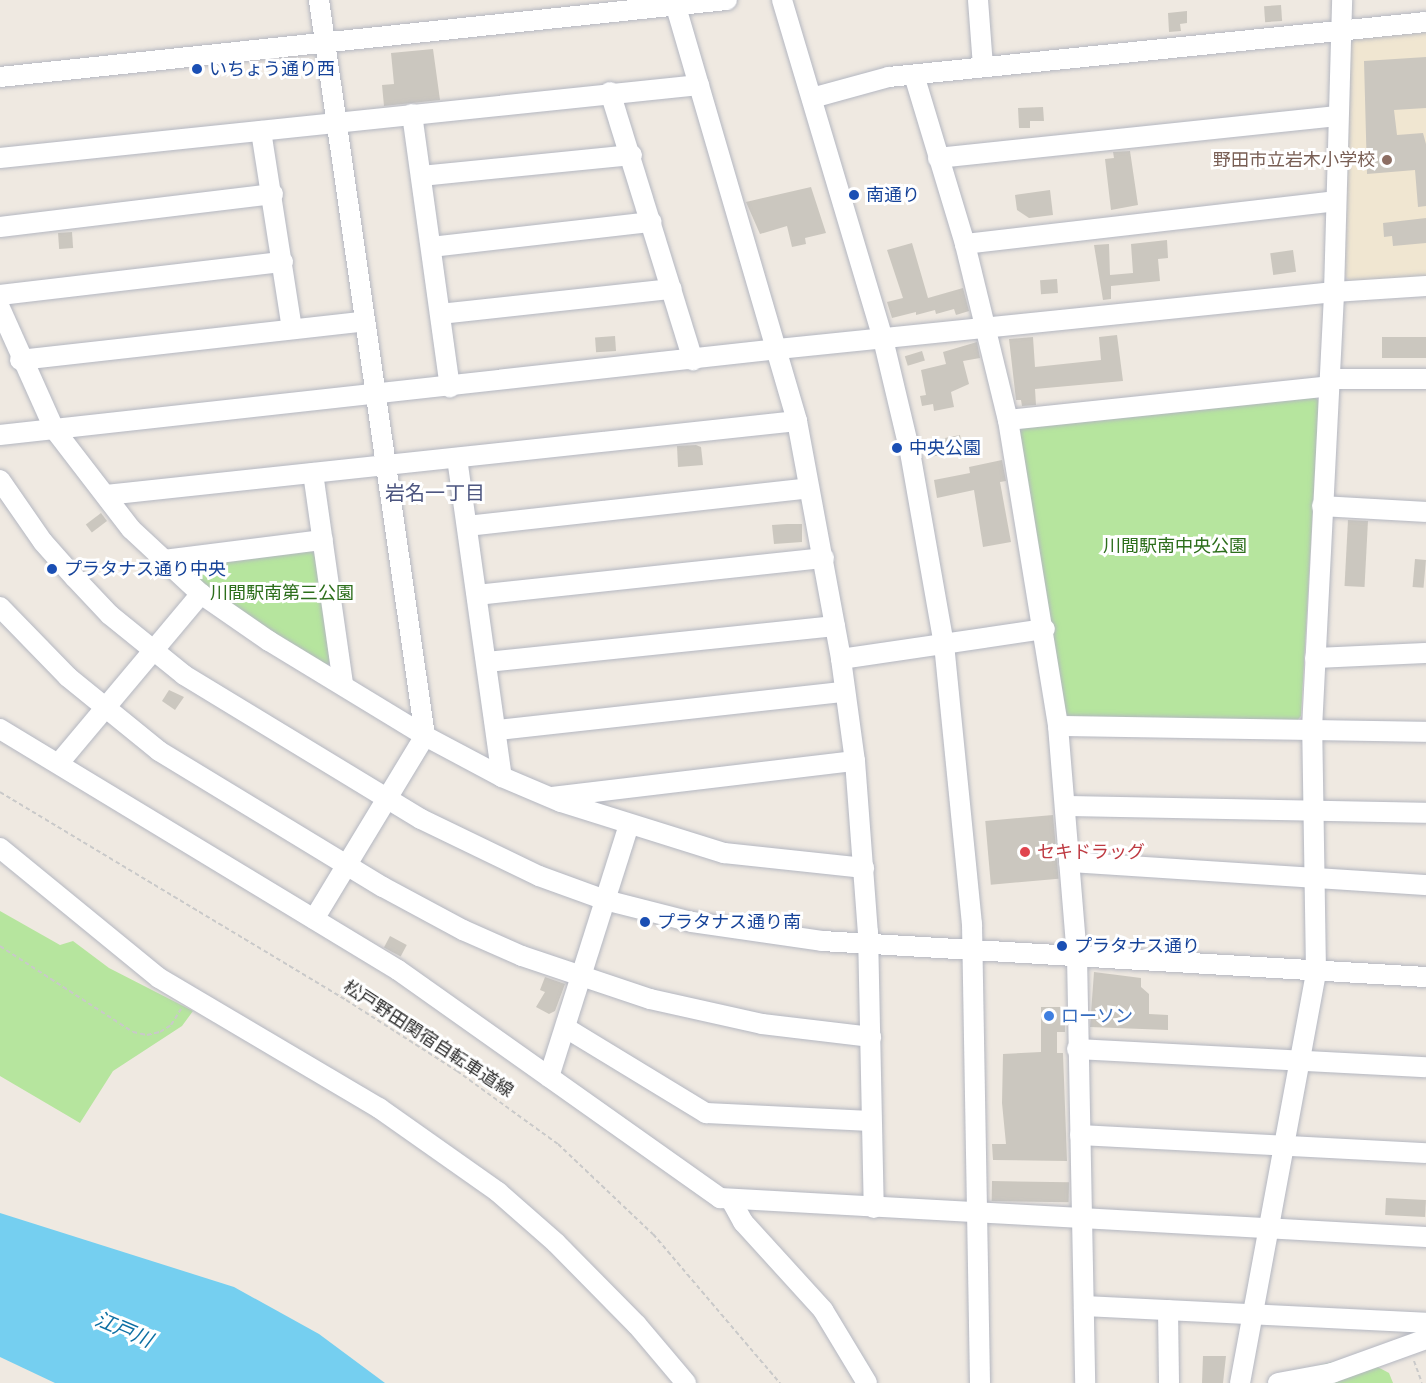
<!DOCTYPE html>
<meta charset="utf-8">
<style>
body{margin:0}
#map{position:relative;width:1426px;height:1383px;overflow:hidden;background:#efe9e1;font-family:"IBM Plex Sans","Noto Sans JP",sans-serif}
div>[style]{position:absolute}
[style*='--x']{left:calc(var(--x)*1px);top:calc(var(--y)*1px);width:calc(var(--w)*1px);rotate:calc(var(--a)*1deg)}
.education>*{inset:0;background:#f0e6d1}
.green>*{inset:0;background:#b6e59e}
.water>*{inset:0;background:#75cff0}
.building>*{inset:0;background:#cbc7bf;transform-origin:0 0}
.path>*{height:2px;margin-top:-1px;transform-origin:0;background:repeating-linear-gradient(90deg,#c9c9c9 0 4.5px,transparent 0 7.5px)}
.roads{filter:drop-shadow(0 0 2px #b4b7c1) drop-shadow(0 0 2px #b4b7c1)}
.minor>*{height:20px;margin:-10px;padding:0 10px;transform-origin:10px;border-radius:10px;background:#fff}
.dots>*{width:16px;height:16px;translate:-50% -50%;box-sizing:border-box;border:3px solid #fff;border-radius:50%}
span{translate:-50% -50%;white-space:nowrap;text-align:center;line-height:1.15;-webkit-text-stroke:6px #fff;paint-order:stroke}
.transit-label{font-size:18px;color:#164399}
.left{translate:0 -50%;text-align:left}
.education-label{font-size:18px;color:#785e54}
.right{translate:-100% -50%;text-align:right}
.park-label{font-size:18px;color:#2c6e1b}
.health-label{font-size:18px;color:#be3a42}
.shop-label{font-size:18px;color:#366cbe}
.street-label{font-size:18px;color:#2e2e2e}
.neighbourhood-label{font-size:20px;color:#4d5680}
.water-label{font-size:20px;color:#0d6fa3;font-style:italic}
</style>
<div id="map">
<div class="education">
<div style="clip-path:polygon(1426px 29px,1426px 277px,1351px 281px,1345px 276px,1351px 44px,1356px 36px)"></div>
</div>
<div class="green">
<div style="clip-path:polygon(1312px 395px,1319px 401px,1301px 716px,1295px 723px,1072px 720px,1063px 711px,1017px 433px,1023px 424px)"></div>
<div style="clip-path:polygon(311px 550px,318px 555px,332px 661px,325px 667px,185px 573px,189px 562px)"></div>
<div style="clip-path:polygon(0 911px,60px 945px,73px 941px,109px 968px,193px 1011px,182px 1026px,113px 1071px,80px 1123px,0 1076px)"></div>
<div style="clip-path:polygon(1357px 1356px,1389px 1373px,1393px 1383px,1268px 1383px,1271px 1377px)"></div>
</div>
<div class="water">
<div style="clip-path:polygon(0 1213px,234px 1287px,319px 1334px,385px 1383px,55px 1383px,0 1357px)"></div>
</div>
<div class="building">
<div style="left:1281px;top:5px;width:16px;height:17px;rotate:86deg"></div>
<div style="clip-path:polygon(1187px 11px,1187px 23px,1180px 24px,1181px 31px,1169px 32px,1168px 13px)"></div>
<div style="clip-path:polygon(433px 49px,440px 100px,384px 106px,382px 85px,394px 84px,391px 53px)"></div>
<div style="clip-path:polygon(1426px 57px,1426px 108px,1394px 110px,1397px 135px,1423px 133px,1426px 144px,1426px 206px,1418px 207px,1415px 170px,1367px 174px,1364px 61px)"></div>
<div style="clip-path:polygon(1043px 107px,1044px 121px,1030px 121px,1030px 128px,1019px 128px,1018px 108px)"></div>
<div style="clip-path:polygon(1130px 151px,1138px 205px,1111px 210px,1105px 159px,1114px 158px,1113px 152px)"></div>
<div style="clip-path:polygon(811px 187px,826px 233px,805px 238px,806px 244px,792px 247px,787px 226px,760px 234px,746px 202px)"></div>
<div style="clip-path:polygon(1050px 190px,1053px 215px,1029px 218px,1017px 210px,1015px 195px)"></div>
<div style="clip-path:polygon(1426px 218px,1426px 243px,1393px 246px,1392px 236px,1384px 237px,1383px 223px)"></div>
<div style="left:72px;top:232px;width:16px;height:14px;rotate:86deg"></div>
<div style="clip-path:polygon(1167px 240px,1168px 258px,1158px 259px,1160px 281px,1111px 286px,1111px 299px,1103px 300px,1094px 245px,1109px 244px,1110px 275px,1133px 273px,1131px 244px)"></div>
<div style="clip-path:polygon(912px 243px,928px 298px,963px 288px,969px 311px,956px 315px,954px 309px,936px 314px,935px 310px,916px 315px,916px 312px,892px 318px,887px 302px,903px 298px,887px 250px)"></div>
<div style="left:1293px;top:250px;width:22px;height:23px;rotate:82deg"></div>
<div style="left:1057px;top:279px;width:14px;height:17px;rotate:86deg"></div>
<div style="clip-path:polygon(1117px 335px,1123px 381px,1035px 389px,1036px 405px,1022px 406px,1021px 400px,1016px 400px,1009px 339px,1033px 337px,1035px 367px,1101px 360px,1099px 337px)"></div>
<div style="left:615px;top:336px;width:15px;height:20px;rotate:86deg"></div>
<div style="left:1382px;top:337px;width:44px;height:21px"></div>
<div style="clip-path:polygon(977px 342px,980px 358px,963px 361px,969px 384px,951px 392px,954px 407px,934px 411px,933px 404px,922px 406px,920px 396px,926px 395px,921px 370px,946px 364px,943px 352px)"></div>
<div style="left:922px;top:351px;width:10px;height:18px;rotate:73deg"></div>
<div style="left:960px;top:435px;width:16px;height:31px;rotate:79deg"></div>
<div style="clip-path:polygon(696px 445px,701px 447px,703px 465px,678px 467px,677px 446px)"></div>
<div style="clip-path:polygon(1002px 460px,1006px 481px,1000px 482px,1011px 542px,983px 547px,974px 490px,937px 498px,934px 480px,970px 473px,969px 467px)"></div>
<div style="left:101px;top:513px;width:10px;height:19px;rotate:53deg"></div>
<div style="left:1348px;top:520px;width:20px;height:66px;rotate:3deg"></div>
<div style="clip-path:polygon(787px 524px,802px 524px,802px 542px,774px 544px,772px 525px)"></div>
<div style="left:1415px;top:559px;width:11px;height:28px;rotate:5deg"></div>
<div style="clip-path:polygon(169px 690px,184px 697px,175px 710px,162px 701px)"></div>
<div style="left:1053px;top:815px;width:64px;height:68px;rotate:85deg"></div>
<div style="left:390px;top:936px;width:19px;height:13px;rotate:28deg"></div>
<div style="clip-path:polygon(1094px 972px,1141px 978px,1141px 987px,1149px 994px,1149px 1014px,1168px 1015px,1168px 1030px,1090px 1027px)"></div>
<div style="clip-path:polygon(545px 977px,565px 984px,555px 1011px,549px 1014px,536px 1007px,545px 992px,540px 990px)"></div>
<div style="clip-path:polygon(1041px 1007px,1065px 1007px,1065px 1032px,1057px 1032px,1057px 1053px,1063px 1053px,1067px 1161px,993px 1160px,992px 1144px,1006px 1144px,1002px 1103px,1003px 1054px,1041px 1052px)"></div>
<div style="left:992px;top:1181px;width:77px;height:20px;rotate:1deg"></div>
<div style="left:1386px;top:1198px;width:40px;height:17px;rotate:3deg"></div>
<div style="clip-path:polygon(1203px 1356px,1226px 1356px,1223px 1383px,1202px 1383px)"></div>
</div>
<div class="path">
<div style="--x:0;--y:792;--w:404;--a:31"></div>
<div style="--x:346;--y:1000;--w:132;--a:32.6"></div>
<div style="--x:457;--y:1071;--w:125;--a:35.9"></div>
<div style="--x:558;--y:1144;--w:131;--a:43.5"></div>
<div style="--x:653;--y:1234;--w:196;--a:49.6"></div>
<div style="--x:0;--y:946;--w:158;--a:32.9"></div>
<div style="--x:133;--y:1032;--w:14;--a:12"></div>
<div style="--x:147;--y:1035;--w:13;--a:-13"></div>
<div style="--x:160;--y:1032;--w:13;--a:-32"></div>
<div style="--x:171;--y:1025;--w:19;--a:-58"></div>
<div style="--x:1414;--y:1361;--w:23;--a:70"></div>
</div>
<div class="roads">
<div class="minor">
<div style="--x:674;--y:0;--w:439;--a:73.7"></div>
<div style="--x:797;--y:421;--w:242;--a:79.5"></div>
<div style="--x:841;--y:659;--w:103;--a:82.2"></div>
<div style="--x:855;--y:761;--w:171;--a:85.7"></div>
<div style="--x:868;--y:932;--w:276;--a:88.8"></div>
<div style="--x:782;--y:0;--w:354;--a:73.4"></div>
<div style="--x:883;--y:339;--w:116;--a:76.6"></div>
<div style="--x:910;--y:452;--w:195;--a:80"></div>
<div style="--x:944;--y:644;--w:281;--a:84.3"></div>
<div style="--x:972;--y:924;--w:459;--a:89"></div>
<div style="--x:978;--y:0;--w:67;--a:85.7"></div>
<div style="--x:914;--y:75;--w:177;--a:73.2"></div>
<div style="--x:965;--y:244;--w:181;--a:76.3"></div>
<div style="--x:1008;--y:420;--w:310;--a:80.7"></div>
<div style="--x:1058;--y:726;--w:231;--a:85.3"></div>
<div style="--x:1077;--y:956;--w:427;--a:88.9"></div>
<div style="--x:0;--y:77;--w:731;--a:-6.05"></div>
<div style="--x:610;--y:92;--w:281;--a:72.8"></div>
<div style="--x:812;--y:98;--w:80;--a:-15.3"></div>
<div style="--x:889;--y:77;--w:540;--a:-5.85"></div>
<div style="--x:412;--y:114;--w:276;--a:82.1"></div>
<div style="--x:261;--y:131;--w:200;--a:81.1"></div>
<div style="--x:0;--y:158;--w:703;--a:-5.96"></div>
<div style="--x:938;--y:158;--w:401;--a:-6"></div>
<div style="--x:421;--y:176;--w:212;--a:-5.7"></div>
<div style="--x:0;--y:227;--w:275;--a:-6.9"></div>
<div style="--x:965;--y:244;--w:373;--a:-6.6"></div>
<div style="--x:431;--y:247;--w:222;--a:-6.5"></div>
<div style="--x:0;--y:295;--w:285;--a:-6.7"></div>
<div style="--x:0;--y:308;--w:133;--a:65.9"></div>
<div style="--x:54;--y:429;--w:126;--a:52.4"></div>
<div style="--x:131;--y:529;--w:96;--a:42.9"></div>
<div style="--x:201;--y:594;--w:83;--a:34.7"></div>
<div style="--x:269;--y:641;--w:183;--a:31.3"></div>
<div style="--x:425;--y:736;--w:87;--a:28"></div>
<div style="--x:502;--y:777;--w:64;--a:23"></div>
<div style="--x:561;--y:802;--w:171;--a:17.4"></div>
<div style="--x:724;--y:853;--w:141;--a:6.1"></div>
<div style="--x:440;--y:314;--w:233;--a:-6.2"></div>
<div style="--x:20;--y:360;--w:347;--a:-6.4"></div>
<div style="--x:1330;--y:379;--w:96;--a:0"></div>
<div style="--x:1008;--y:420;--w:323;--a:-6"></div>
<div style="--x:0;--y:435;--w:783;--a:-6.31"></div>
<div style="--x:778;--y:349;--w:559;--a:-5.85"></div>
<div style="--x:1334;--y:292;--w:92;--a:-3.7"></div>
<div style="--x:457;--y:458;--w:322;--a:82"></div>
<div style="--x:313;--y:473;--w:214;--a:81.9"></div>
<div style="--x:0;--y:480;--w:75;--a:55.3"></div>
<div style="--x:43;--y:542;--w:48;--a:48.4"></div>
<div style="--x:75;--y:578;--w:51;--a:46.6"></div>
<div style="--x:110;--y:615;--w:95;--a:39"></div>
<div style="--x:184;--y:675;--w:277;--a:31.3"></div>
<div style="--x:421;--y:819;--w:131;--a:25.8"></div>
<div style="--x:539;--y:876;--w:70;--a:20"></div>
<div style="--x:605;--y:900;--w:90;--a:14.2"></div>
<div style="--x:692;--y:922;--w:131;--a:8.3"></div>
<div style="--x:822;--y:941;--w:605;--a:3.41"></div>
<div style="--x:106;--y:495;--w:695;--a:-6.11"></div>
<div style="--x:1322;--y:506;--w:104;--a:3.3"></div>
<div style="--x:467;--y:526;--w:344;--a:-6.3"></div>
<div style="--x:164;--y:560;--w:160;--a:-7.2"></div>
<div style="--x:477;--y:595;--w:349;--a:-6.1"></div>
<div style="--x:0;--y:607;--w:98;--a:45.8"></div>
<div style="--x:68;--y:677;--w:117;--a:39.1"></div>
<div style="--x:159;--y:751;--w:262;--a:31.3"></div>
<div style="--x:383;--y:887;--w:91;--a:28.3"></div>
<div style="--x:463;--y:930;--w:64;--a:23.8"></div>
<div style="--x:522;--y:956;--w:135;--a:18.6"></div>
<div style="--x:650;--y:999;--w:115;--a:12.6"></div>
<div style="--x:762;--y:1024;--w:110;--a:6.8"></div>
<div style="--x:1315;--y:658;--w:111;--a:-2.6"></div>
<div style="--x:841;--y:659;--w:206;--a:-8.4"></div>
<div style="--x:487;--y:662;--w:350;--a:-5.9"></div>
<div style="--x:1058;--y:726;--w:368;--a:0.9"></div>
<div style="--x:0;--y:729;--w:465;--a:31.2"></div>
<div style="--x:398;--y:970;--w:395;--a:35.3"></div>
<div style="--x:720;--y:1198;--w:707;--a:3.16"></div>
<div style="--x:498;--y:730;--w:348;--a:-6.3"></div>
<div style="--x:59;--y:763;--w:221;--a:-50"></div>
<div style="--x:552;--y:797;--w:305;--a:-6.8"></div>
<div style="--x:1065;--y:806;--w:361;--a:1.1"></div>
<div style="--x:0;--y:848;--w:205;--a:39.3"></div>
<div style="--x:159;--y:978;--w:256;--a:30.6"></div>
<div style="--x:379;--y:1108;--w:146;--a:35.2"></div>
<div style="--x:498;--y:1192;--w:77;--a:41.3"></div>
<div style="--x:556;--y:1243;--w:115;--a:45.4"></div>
<div style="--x:637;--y:1325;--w:76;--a:49.8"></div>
<div style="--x:1069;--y:862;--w:358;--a:3.7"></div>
<div style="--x:314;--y:919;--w:214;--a:-58.8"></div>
<div style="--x:425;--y:736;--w:744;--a:-98.2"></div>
<div style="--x:566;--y:1028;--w:164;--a:31.3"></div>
<div style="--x:706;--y:1113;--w:165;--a:2.8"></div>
<div style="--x:1077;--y:1049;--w:349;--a:3"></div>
<div style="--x:549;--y:1077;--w:264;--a:-72.4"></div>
<div style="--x:1080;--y:1135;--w:346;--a:3"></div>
<div style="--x:732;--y:1202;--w:23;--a:61"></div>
<div style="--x:743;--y:1222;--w:119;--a:47.7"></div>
<div style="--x:823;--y:1310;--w:85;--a:58.9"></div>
<div style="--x:1084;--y:1306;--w:342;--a:2.8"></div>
<div style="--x:1168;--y:1310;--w:73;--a:89.2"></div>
<div style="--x:1240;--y:1383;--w:419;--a:-79.5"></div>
<div style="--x:1316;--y:971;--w:242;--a:-90.9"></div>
<div style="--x:1312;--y:729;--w:438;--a:-87.1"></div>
<div style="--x:1334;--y:292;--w:292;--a:-88.4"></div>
<div style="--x:1278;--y:1383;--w:55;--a:-10.5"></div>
<div style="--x:1332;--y:1373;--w:100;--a:-19.9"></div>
</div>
</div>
<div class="dots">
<div style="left:197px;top:69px;background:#1a4fb4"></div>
<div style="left:1387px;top:160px;background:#8d6e63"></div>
<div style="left:854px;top:195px;background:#1a4fb4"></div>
<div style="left:897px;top:448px;background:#1a4fb4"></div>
<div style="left:52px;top:569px;background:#1a4fb4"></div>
<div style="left:1025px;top:852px;background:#e0444e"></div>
<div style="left:645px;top:922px;background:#1a4fb4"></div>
<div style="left:1062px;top:946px;background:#1a4fb4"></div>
<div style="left:1049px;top:1016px;background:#3f7fe0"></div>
</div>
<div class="transit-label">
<span class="left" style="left:209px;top:69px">いちょう通り西</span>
<span class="left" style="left:866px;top:195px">南通り</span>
<span class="left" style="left:909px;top:448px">中央公園</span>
<span class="left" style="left:64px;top:569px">プラタナス通り中央</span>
<span class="left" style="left:657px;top:922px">プラタナス通り南</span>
<span class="left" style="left:1074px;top:946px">プラタナス通り</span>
</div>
<div class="education-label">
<span class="right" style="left:1375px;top:160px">野田市立岩木小学校</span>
</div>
<div class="park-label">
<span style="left:1175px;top:546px">川間駅南中央公園</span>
<span style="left:282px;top:593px">川間駅南第三公園</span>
</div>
<div class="health-label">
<span class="left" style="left:1037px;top:852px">セキドラッグ</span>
</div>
<div class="shop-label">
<span class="left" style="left:1061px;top:1016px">ローソン</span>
</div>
<div class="street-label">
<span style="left:428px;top:1039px;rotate:33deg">松戸野田関宿自転車道線</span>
</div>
<div class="neighbourhood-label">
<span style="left:435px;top:492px">岩名一丁目</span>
</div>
<div class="water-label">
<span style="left:124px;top:1329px;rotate:23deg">江戸川</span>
</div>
</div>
